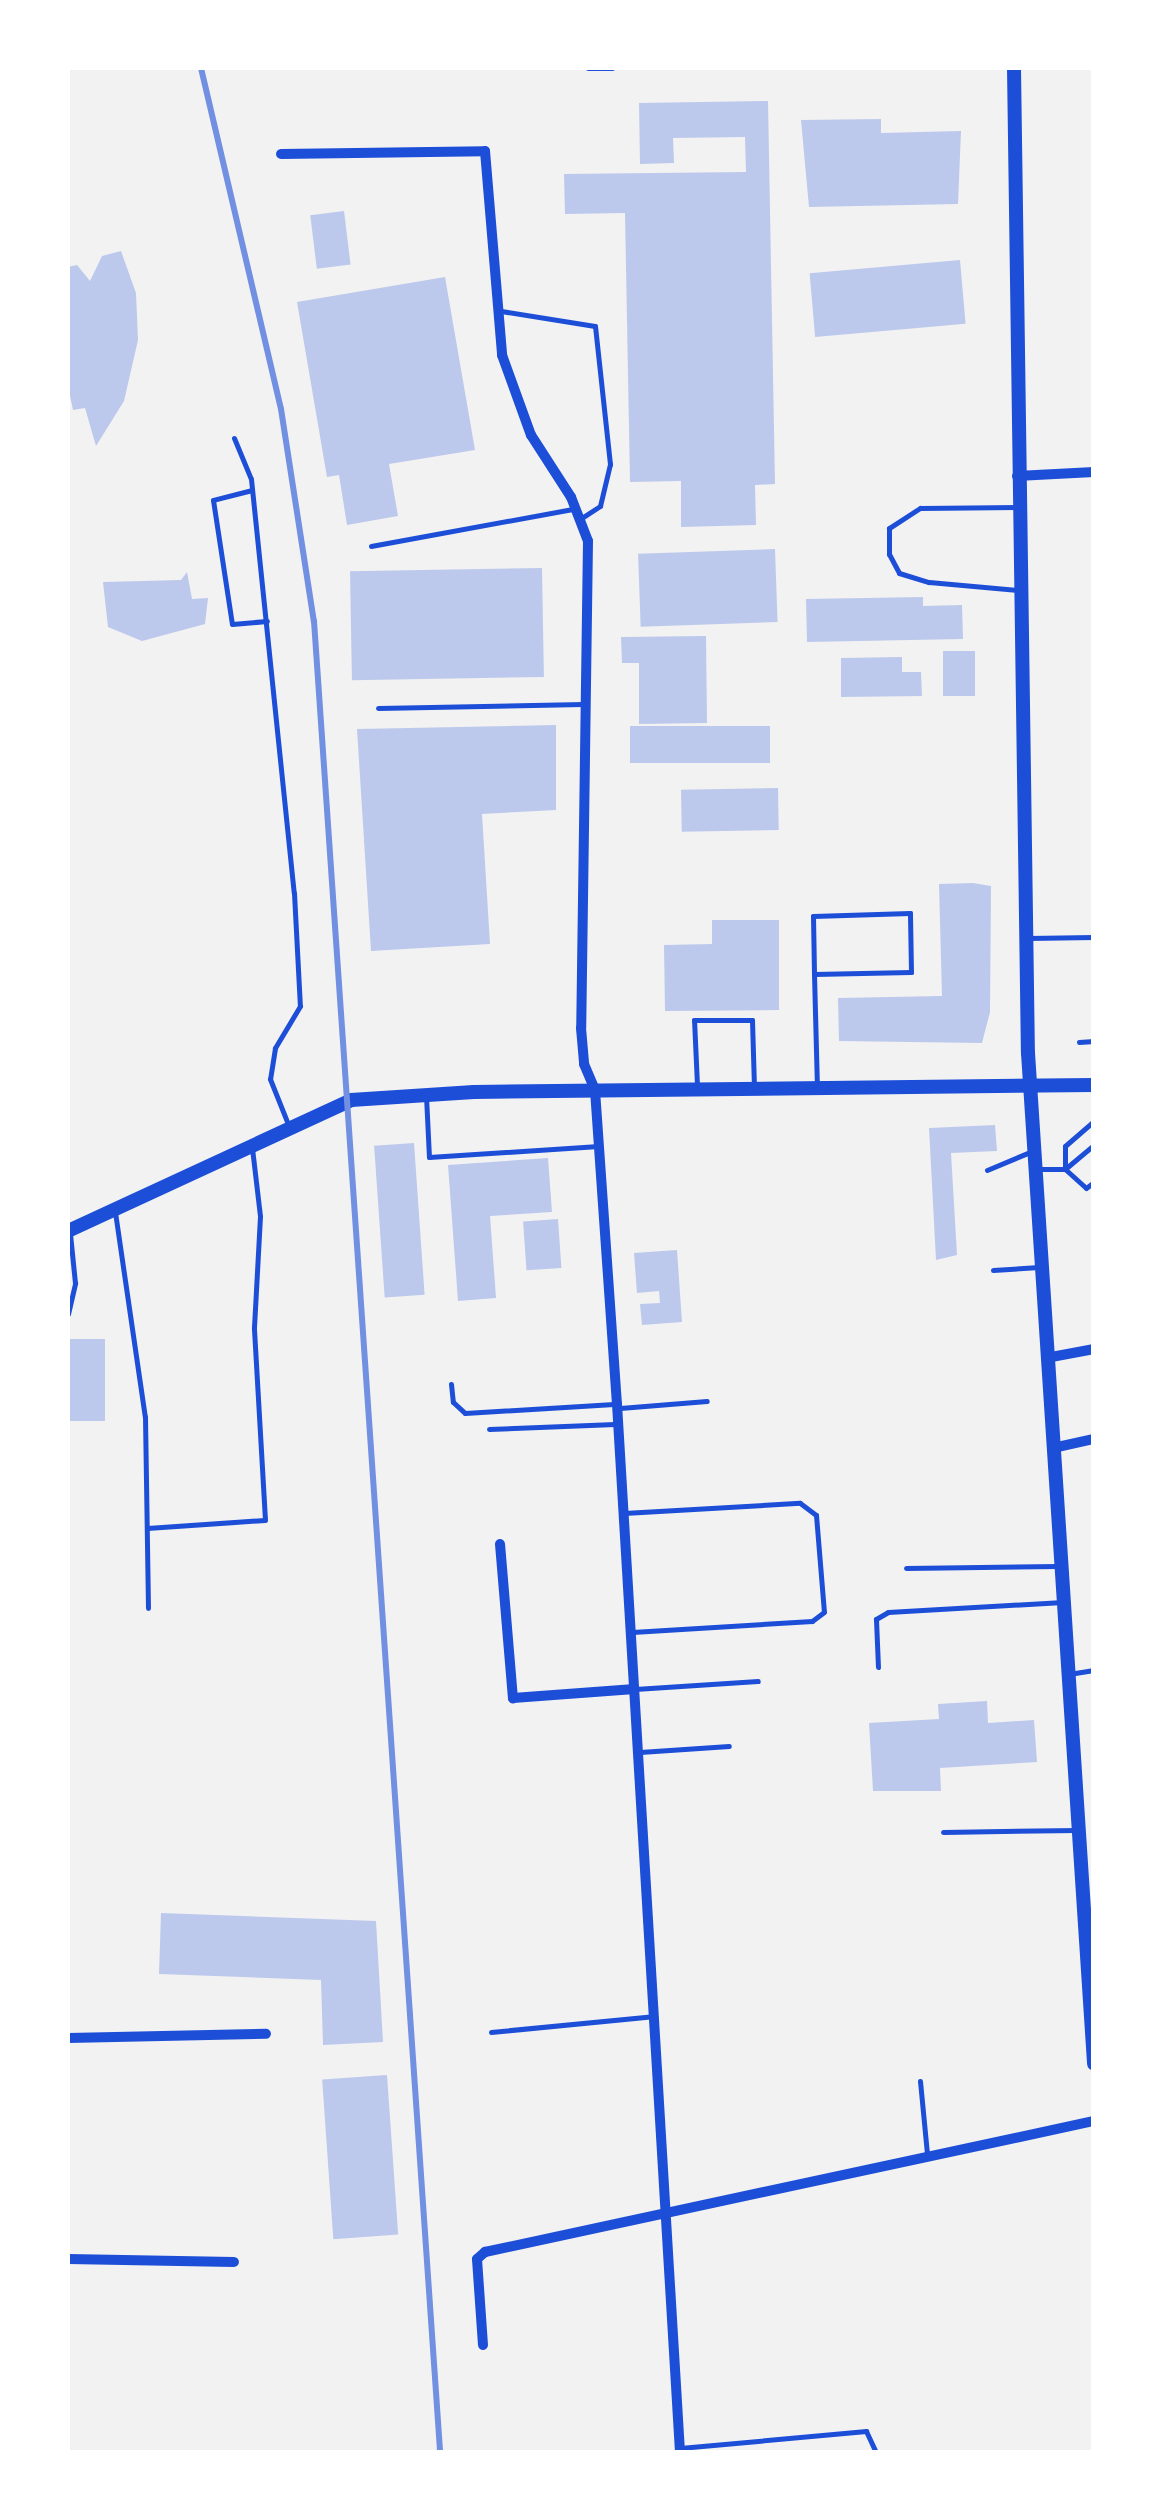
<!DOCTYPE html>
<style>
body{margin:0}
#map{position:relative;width:1161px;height:2520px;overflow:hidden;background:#f2f2f2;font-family:"Noto Serif",serif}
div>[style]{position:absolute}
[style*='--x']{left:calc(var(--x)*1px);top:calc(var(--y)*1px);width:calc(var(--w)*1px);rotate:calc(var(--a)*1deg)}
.building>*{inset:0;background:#bdc9ec;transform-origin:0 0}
.service>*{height:5px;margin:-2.5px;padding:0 2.5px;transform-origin:2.5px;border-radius:2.5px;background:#1d4ed8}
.minor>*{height:10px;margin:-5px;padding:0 5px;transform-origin:5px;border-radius:5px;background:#1d4ed8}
.secondary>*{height:14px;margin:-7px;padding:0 7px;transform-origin:7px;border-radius:7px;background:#1d4ed8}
.rail>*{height:6px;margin:-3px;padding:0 3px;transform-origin:3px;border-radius:3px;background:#7290e2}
span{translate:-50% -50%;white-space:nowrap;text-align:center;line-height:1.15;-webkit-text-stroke:9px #fff;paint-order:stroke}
.frame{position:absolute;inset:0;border:70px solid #fff;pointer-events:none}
</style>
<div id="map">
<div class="building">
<div style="clip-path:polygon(768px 101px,775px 484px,755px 485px,756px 525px,681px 527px,681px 481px,630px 482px,625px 213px,565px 214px,564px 174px,746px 172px,745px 137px,673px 138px,674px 163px,640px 164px,639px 103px)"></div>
<div style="clip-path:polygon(881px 119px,881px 133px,961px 131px,958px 204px,809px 207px,801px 120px)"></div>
<div style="left:344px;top:211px;width:54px;height:34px;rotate:83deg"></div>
<div style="clip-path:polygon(121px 251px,136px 293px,138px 340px,124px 401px,96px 446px,85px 408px,73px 410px,68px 386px,68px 267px,77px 265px,90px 281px,102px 256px)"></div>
<div style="left:960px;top:260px;width:64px;height:151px;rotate:85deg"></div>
<div style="clip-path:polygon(445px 277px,475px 450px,389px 464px,398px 516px,347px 525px,339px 475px,327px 477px,297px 302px)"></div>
<div style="left:775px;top:549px;width:73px;height:137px;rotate:88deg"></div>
<div style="left:542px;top:568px;width:109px;height:192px;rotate:89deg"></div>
<div style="clip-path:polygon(187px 572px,192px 599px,208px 598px,205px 624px,142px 641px,108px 627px,103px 582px,181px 580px)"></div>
<div style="clip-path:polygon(923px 597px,923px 606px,962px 605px,963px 639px,807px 642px,806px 599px)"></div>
<div style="clip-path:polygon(706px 636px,707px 723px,639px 724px,639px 663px,622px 663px,621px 637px)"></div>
<div style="left:943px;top:651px;width:32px;height:45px"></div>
<div style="clip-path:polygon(902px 657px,902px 672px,921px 672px,922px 696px,841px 697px,841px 658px)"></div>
<div style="clip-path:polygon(556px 725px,556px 810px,482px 814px,490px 944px,371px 951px,357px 729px)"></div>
<div style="left:770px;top:726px;width:37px;height:140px;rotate:90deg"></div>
<div style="left:778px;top:788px;width:42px;height:97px;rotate:89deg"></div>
<div style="clip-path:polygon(973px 883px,991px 886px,990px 1012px,982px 1043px,839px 1041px,838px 998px,942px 996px,939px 884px)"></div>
<div style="clip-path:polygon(712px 920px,779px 920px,779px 1010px,665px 1011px,664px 945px,712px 944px)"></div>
<div style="clip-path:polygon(995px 1125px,997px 1151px,951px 1153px,957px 1255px,936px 1260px,929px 1128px)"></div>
<div style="left:414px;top:1143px;width:152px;height:40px;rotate:86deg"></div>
<div style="clip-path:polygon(548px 1158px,552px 1212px,490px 1216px,496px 1298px,458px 1301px,448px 1165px)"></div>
<div style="left:558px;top:1219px;width:49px;height:35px;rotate:86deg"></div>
<div style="clip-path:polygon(677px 1250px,682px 1322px,642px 1325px,640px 1304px,660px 1303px,659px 1291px,637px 1293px,634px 1253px)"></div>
<div style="left:105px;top:1339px;width:82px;height:37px;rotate:90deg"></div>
<div style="clip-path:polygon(987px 1701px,988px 1723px,1034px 1720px,1037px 1762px,940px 1768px,941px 1791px,873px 1791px,869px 1723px,939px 1719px,938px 1704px)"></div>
<div style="clip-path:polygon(161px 1913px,376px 1921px,383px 2042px,323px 2045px,321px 1980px,159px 1974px)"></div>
<div style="left:387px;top:2075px;width:160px;height:65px;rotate:86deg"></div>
</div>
<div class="service">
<div style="--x:588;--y:68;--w:24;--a:0"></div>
<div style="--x:501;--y:311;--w:95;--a:9.1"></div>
<div style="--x:595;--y:326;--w:139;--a:83.8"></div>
<div style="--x:610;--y:464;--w:43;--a:103.4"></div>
<div style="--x:600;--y:506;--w:24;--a:147"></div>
<div style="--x:234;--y:438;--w:44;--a:67.5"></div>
<div style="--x:251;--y:479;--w:416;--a:84.1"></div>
<div style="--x:294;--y:893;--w:113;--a:87"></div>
<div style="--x:300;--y:1006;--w:49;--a:120.8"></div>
<div style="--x:275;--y:1048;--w:31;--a:99"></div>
<div style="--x:270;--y:1079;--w:48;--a:68.2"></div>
<div style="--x:252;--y:490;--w:40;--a:165.6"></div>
<div style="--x:213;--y:500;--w:125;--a:81.3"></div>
<div style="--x:232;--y:624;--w:35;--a:-5"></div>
<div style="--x:1018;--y:507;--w:98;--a:179.4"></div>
<div style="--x:920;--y:508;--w:37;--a:147"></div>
<div style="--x:889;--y:528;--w:26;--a:90"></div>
<div style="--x:889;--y:554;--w:21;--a:62"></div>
<div style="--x:899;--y:573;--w:31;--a:17"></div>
<div style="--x:929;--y:582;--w:90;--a:5.1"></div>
<div style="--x:371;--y:546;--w:205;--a:-10.4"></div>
<div style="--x:378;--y:708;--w:205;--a:-1.1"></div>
<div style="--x:1028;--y:938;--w:66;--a:-0.9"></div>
<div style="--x:814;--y:974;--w:97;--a:-1.2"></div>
<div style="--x:911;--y:972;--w:59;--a:-91"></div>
<div style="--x:910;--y:913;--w:97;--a:178.2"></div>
<div style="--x:813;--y:916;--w:58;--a:89"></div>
<div style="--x:814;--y:974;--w:111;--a:88.5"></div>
<div style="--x:1079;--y:1042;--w:15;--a:-4"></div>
<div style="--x:697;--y:1085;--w:65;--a:-92.6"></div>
<div style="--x:694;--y:1020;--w:58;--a:0"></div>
<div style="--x:752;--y:1020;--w:66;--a:88.3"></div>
<div style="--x:426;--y:1096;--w:61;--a:87.2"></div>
<div style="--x:429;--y:1157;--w:170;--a:-3.7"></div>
<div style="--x:1036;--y:1169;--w:29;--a:0"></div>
<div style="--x:1065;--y:1169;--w:28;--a:42"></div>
<div style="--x:1086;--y:1188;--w:10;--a:-37"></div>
<div style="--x:1065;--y:1169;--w:23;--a:-90"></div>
<div style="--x:1065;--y:1146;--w:38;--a:-41"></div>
<div style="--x:1065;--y:1169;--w:38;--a:-40"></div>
<div style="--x:987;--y:1170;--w:47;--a:-22.7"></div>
<div style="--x:115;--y:1212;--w:207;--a:81.7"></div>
<div style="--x:145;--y:1417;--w:191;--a:89.1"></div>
<div style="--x:993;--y:1270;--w:46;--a:-3.7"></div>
<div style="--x:68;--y:1314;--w:32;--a:-77"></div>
<div style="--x:75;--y:1283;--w:49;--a:-95.8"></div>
<div style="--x:451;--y:1384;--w:18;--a:84"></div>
<div style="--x:453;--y:1402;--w:16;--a:43"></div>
<div style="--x:465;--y:1413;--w:149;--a:-3.5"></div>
<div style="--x:620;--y:1408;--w:87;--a:-4.6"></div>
<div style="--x:489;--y:1429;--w:126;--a:-2.3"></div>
<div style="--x:624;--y:1513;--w:176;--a:-3.3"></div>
<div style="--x:800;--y:1503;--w:20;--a:37"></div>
<div style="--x:816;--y:1515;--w:97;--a:85.3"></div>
<div style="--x:824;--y:1612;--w:15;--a:143"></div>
<div style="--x:812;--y:1621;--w:180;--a:176.5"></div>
<div style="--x:147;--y:1528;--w:118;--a:-3.9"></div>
<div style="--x:265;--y:1520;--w:193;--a:-93.3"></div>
<div style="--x:254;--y:1327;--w:111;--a:-86.9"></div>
<div style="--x:260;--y:1216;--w:68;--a:-96.7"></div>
<div style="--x:906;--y:1568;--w:151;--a:-0.8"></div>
<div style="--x:878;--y:1667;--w:48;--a:-92.4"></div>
<div style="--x:876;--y:1619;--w:14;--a:-30"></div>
<div style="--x:888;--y:1612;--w:171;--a:-3.3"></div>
<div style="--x:1069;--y:1674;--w:25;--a:-9"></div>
<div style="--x:635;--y:1689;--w:123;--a:-3.7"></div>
<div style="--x:640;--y:1752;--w:89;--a:-3.9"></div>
<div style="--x:943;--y:1832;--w:134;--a:-0.9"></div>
<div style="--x:491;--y:2032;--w:165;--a:-5.6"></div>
<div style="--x:920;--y:2081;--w:73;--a:84.5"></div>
<div style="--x:680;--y:2448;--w:187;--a:-5.2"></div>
<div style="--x:866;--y:2431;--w:23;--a:65"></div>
</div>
<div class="minor">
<div style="--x:281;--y:154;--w:204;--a:-0.8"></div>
<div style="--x:485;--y:151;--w:205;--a:85.2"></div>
<div style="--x:502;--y:355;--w:85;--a:70.1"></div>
<div style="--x:531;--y:435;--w:74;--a:57.2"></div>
<div style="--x:571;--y:497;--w:47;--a:68.9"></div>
<div style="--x:588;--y:541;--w:487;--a:90.8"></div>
<div style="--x:581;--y:1028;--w:36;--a:85"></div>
<div style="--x:584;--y:1064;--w:28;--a:67"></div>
<div style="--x:595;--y:1090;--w:315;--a:86"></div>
<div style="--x:617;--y:1404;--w:1050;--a:86.56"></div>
<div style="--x:1017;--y:476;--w:77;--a:-3"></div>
<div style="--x:1046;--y:1358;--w:49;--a:-10.6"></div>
<div style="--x:1053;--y:1448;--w:42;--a:-12.4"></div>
<div style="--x:500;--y:1544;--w:155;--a:85.2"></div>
<div style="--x:513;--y:1698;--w:122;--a:-4.2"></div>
<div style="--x:68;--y:2038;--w:198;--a:-1.2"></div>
<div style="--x:68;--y:2259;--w:166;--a:1"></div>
<div style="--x:483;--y:2345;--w:86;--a:-94"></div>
<div style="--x:477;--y:2259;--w:11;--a:-41"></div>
<div style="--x:485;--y:2252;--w:623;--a:-12.14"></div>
</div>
<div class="secondary">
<div style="--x:1014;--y:68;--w:985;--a:89.19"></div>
<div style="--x:1028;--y:1053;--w:1013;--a:86.26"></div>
<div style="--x:68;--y:1231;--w:312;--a:-24.8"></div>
<div style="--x:351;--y:1100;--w:123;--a:-3.7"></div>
<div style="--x:474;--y:1092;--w:620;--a:-0.65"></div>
</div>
<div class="rail">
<div style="--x:201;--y:68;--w:350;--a:76.8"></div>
<div style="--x:281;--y:409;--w:215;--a:81.2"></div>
<div style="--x:314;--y:621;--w:1835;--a:86.06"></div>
</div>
<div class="frame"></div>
</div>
